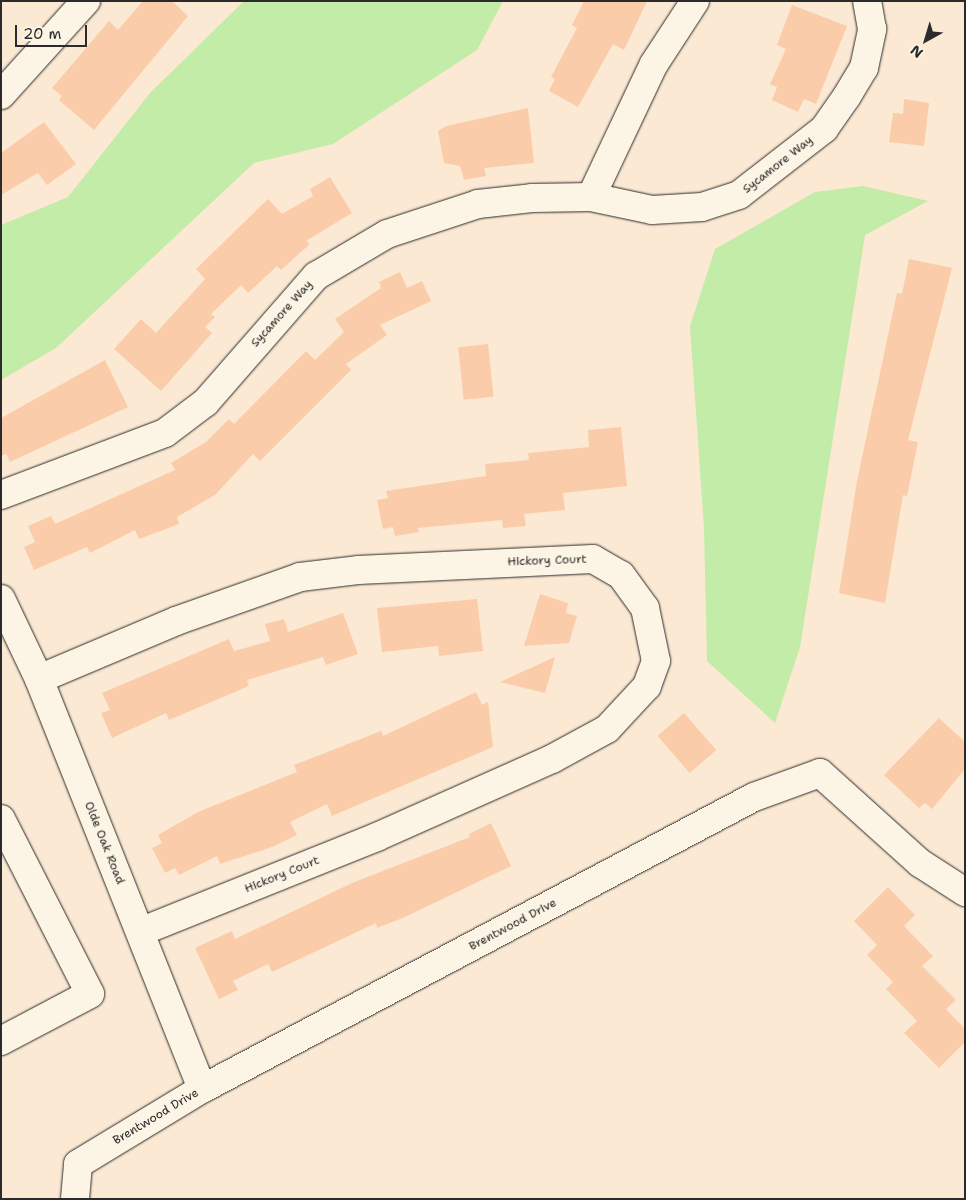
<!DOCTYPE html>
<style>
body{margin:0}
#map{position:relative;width:966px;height:1200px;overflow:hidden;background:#fce9d3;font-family:"Shantell Sans",sans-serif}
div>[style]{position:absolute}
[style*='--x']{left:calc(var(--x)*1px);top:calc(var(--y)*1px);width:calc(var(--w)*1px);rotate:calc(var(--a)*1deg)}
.green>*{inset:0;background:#c2eca8}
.building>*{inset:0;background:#fbcca9;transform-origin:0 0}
.roads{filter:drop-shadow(0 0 1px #2b2b2b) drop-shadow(0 0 1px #2b2b2b)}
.minor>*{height:28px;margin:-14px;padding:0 14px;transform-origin:14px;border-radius:14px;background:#fcf5e5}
span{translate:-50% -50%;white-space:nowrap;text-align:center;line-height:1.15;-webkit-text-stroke:4.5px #fcf5e5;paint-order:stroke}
.street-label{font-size:12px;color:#2b2b2b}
.frame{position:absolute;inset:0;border:2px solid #2b2b2b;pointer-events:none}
.north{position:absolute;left:901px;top:15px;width:50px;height:50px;-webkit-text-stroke:4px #fcf5e5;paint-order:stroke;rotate:219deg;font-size:14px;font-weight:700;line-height:20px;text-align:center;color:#2b2b2b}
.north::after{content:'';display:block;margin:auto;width:18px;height:22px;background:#2b2b2b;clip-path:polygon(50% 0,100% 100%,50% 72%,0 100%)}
.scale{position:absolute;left:15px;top:25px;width:72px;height:22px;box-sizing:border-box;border:2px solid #2b2b2b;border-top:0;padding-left:6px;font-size:15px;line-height:18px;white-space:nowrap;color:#2b2b2b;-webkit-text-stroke:4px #fcf5e5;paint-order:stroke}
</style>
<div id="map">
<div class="green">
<div style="clip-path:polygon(244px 1px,503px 1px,477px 50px,333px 144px,254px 163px,56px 348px,1px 380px,1px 225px,68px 197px,150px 93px)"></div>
<div style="clip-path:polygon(863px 186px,928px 201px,865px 235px,800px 647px,775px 723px,707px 661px,704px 528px,690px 326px,715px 249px,815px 192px)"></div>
</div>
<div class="building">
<div style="clip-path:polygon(143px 1px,172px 1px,188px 16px,94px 130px,59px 100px,62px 96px,52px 88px,109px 21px,118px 30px)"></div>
<div style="clip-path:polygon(584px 1px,647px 1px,624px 50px,613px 44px,578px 107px,549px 91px,555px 79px,551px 77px,577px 28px,572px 25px)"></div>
<div style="clip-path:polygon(792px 5px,847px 26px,816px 104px,804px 99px,798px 112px,772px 100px,777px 87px,770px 84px,786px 49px,777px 45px)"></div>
<div style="clip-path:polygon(904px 99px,929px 103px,924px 146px,889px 142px,893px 113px,903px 114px)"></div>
<div style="clip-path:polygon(528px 108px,534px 163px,484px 168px,486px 176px,464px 180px,460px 166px,444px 163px,438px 131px,446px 126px)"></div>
<div style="clip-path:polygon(44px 122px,76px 164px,47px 185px,38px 173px,1px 195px,1px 153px)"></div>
<div style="clip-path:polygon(330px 177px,352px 213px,306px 241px,310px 244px,281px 270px,277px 266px,248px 293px,241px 285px,211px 314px,215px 317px,205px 327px,212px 333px,161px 391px,114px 349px,141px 319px,156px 333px,205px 279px,196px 269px,268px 199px,282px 214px,313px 196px,310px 189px)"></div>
<div style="clip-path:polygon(909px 259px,952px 268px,908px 440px,918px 442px,907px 496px,903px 495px,885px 603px,839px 593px,857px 481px,897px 293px,902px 294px)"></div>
<div style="clip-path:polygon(400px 272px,407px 288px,422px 281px,431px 301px,380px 325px,387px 335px,346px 364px,351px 370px,260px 461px,253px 454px,215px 495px,177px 517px,179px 524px,139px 539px,135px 530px,90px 553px,87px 547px,34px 570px,24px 547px,35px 542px,28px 526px,51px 516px,55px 524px,175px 470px,171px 463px,206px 442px,229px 419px,234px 424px,306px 351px,315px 360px,344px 332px,335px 319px,381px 288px,379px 282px)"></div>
<div style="left:488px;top:344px;width:53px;height:30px;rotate:84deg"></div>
<div style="clip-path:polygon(105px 360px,128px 407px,10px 462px,6px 454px,1px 456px,1px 418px)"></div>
<div style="clip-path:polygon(621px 427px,627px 486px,563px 493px,565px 510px,524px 514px,526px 526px,503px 528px,502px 520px,418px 528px,419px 532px,395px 536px,393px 527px,383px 529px,377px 500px,388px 498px,386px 491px,486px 476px,485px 464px,529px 460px,528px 453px,589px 447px,588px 430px)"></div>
<div style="clip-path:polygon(540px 594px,568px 603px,566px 613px,577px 616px,569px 643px,524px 646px)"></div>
<div style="clip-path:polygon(477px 599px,483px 651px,439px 656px,438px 646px,382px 652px,377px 608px)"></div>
<div style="clip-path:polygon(343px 613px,358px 654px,326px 665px,323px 657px,247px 680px,249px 686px,169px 720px,166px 713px,112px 738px,101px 713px,110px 710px,102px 693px,229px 639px,234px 651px,270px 641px,265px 624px,284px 619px,288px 632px)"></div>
<div style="clip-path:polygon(555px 657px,545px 693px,500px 682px)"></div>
<div style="clip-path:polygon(476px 692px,482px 705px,488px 702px,493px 747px,332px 816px,327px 804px,290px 822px,297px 835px,272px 847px,220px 864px,217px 856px,179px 875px,175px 868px,165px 873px,152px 848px,162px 843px,158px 835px,198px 812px,297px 772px,294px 765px,381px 731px,383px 736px)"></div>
<div style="left:684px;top:713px;width:49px;height:35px;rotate:49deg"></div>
<div style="clip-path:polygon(939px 718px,965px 742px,965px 769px,932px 809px,925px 803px,919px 808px,884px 775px)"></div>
<div style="clip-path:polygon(491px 823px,511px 866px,405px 917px,377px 928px,376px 923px,272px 972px,268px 964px,233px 981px,238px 990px,219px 999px,195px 948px,232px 931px,235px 939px,352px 883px,470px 837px,469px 834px)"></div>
<div style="clip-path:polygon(888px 887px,915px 915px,904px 926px,933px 956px,922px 966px,956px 1000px,946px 1009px,965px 1029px,965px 1042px,939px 1068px,904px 1033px,917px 1021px,886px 989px,893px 982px,867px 955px,877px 945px,854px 921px)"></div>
</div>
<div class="roads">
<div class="minor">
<div style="--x:1;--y:95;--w:127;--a:-47.9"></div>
<div style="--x:591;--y:197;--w:147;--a:-64.7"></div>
<div style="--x:654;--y:64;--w:75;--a:-56.9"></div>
<div style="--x:1;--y:495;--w:175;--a:-20.7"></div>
<div style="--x:165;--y:433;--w:51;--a:-37.1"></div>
<div style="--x:206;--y:402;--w:167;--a:-48.9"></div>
<div style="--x:316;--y:276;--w:82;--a:-30.6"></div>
<div style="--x:387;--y:234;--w:96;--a:-18.2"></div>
<div style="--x:478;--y:204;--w:54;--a:-6.3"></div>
<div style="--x:532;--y:198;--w:59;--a:-1"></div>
<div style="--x:591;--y:197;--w:62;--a:12"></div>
<div style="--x:652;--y:210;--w:50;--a:-3.4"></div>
<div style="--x:702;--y:207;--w:39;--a:-18"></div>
<div style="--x:739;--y:195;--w:108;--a:-37.8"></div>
<div style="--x:824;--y:129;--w:40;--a:-55.1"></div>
<div style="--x:847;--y:96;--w:33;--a:-59"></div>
<div style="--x:864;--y:68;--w:40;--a:-78"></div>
<div style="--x:872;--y:29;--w:28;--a:-100"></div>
<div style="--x:1;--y:599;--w:89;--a:64.6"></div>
<div style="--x:39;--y:679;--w:441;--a:68.3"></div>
<div style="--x:39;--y:679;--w:149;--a:-22.9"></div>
<div style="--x:176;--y:621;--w:132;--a:-19.5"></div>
<div style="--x:300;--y:577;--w:58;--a:-6.9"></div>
<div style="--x:358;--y:570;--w:235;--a:-2.7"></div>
<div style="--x:593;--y:559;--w:32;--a:30"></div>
<div style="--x:621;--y:575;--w:41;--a:54"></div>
<div style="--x:645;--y:608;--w:54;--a:78.3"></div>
<div style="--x:656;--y:661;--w:27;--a:110"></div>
<div style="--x:647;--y:686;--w:59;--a:132.9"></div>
<div style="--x:607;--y:729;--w:63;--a:151.4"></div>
<div style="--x:552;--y:759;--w:192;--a:156"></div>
<div style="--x:377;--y:837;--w:255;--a:158.2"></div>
<div style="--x:1;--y:819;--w:196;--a:63"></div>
<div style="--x:90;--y:994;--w:101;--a:152.2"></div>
<div style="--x:75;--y:1199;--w:35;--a:-85"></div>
<div style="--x:78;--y:1164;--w:145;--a:-31.2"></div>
<div style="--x:202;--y:1089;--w:624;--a:-27.88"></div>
<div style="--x:754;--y:797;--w:70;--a:-20"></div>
<div style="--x:820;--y:773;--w:135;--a:42"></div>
<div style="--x:920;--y:863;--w:54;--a:32.8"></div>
</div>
</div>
<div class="street-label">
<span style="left:778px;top:165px;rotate:-38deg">Sycamore Way</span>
<span style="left:282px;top:314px;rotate:-48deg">Sycamore Way</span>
<span style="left:547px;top:561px;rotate:-2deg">Hickory Court</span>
<span style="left:104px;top:843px;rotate:68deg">Olde Oak Road</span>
<span style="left:282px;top:875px;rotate:-22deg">Hickory Court</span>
<span style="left:513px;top:925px;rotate:-28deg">Brentwood Drive</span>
<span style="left:156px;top:1117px;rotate:-31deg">Brentwood Drive</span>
</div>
<div class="frame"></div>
<div class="north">N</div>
<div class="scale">20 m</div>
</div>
